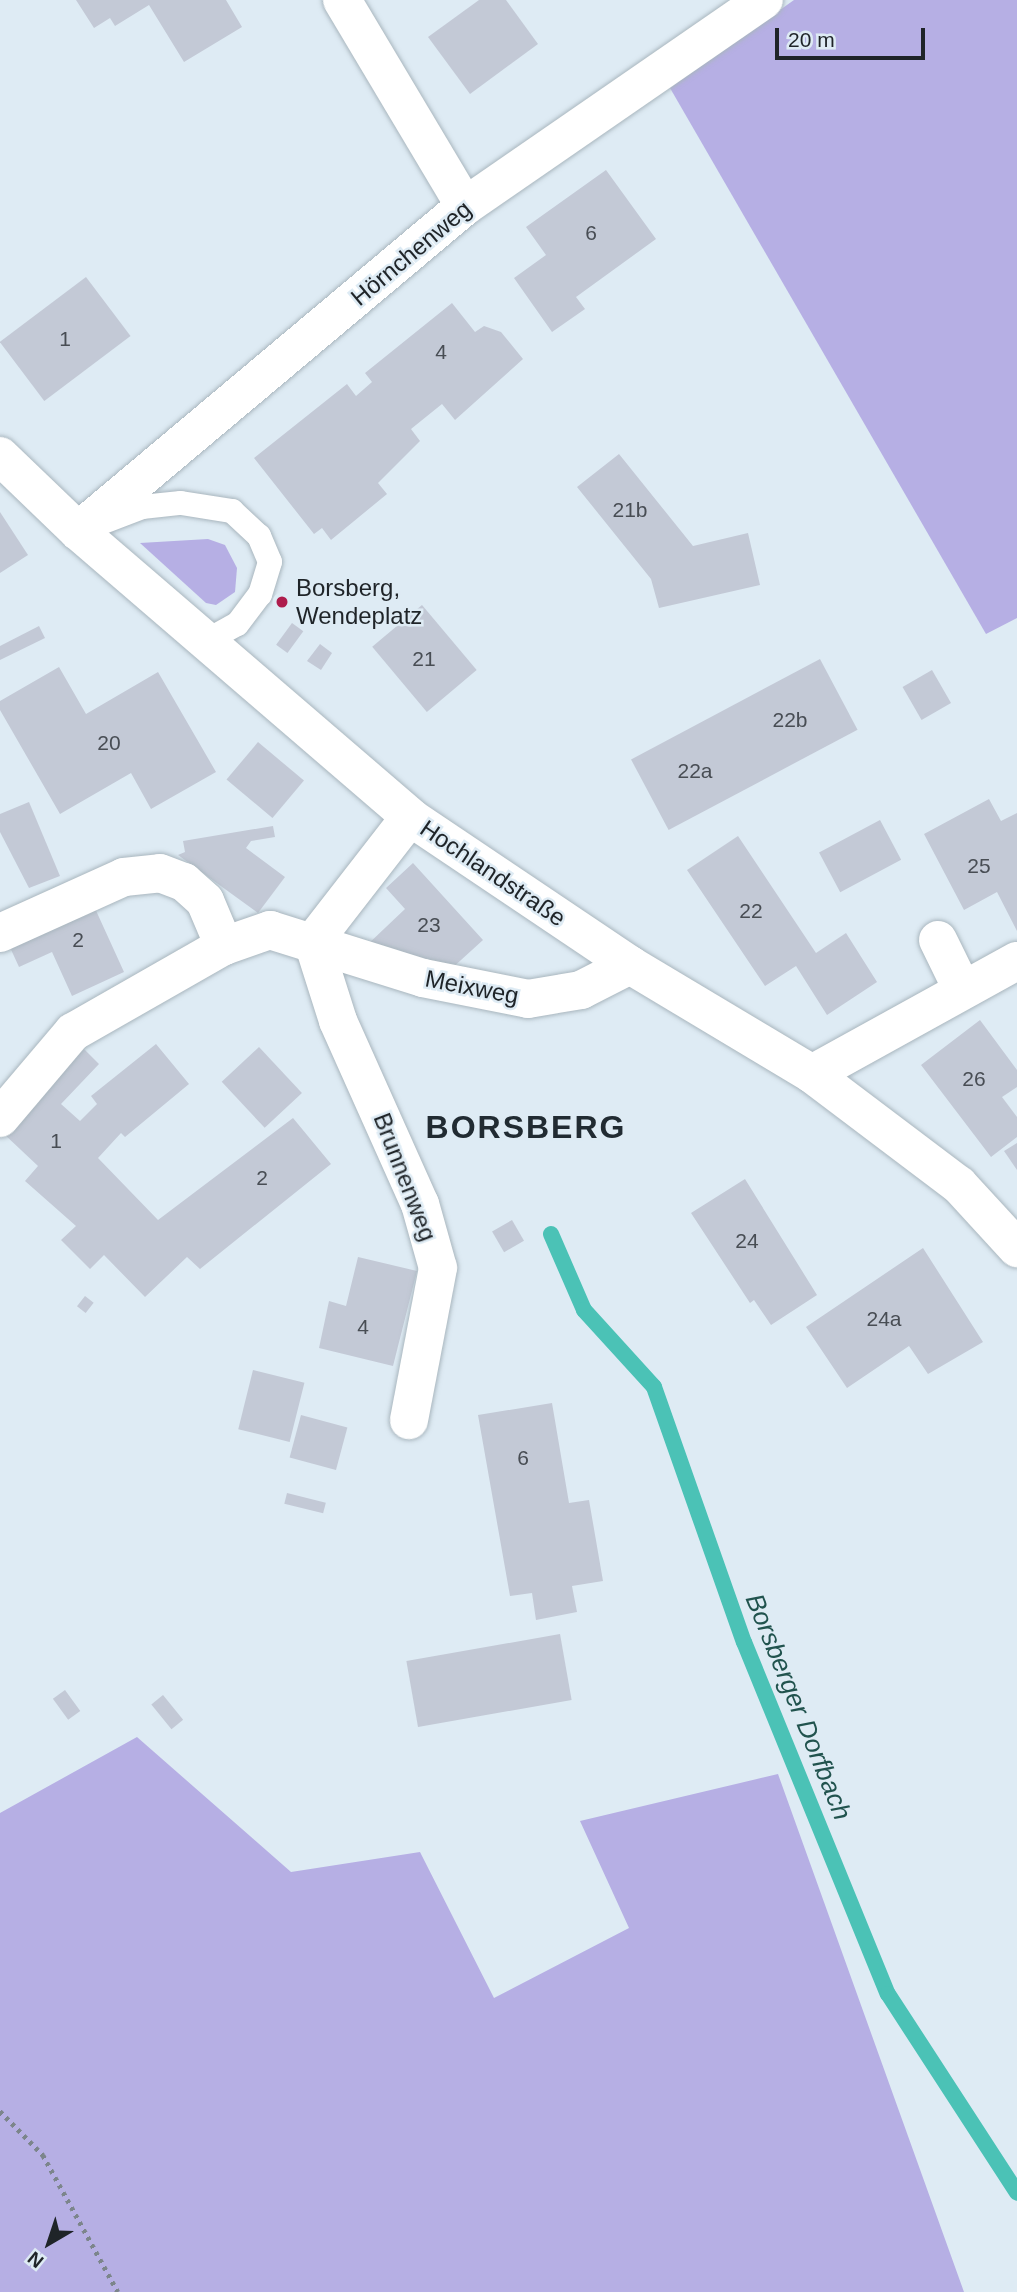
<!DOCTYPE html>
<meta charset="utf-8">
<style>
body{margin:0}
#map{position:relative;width:1017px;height:2292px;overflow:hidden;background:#deebf4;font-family:Arial,sans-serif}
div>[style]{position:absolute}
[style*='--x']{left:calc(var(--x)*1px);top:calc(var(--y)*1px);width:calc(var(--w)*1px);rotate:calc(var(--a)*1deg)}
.green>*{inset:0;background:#b6afe4}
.stream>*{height:16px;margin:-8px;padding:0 8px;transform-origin:8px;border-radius:8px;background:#4bc2b6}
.building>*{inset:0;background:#c3c9d6;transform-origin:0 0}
.path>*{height:4.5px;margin-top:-2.25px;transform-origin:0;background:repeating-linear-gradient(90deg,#7c858b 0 3.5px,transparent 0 8.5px)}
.roads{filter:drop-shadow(0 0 2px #a9b6be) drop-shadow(0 0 2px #a9b6be)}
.lane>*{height:24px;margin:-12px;padding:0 12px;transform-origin:12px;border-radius:12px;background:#fff}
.street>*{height:38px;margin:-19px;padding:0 19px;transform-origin:19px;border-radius:19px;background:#fff}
.secondary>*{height:38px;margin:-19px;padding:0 19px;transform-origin:19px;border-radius:19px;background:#fff}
.dots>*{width:19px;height:19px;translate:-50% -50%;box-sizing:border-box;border:4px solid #deebf4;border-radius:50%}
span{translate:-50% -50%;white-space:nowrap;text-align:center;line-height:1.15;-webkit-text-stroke:5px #deebf4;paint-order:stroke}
.number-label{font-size:21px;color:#484d54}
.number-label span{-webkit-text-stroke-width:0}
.street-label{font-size:24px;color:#1f2428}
.poi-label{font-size:24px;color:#1f2428}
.left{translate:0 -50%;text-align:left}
.water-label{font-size:26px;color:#21534e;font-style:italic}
.district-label{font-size:32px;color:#212b32;font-weight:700;letter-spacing:2px}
.north{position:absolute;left:14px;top:2208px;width:70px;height:70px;-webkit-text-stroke:5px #deebf4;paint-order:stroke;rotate:219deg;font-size:19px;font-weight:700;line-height:28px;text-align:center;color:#1f2428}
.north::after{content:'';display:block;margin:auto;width:24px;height:32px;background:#1f2428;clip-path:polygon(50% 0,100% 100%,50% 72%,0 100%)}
.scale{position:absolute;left:775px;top:28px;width:150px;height:32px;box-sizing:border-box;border:4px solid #1f2428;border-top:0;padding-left:9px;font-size:21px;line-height:24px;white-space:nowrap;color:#1f2428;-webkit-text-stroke:5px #deebf4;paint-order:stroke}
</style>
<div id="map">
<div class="green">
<div style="clip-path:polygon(794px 0,1017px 0,1017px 618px,986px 634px,670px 88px)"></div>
<div style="clip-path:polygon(208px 539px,225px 545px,237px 568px,235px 592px,216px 605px,206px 603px,140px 543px)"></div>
<div style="clip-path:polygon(137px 1737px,291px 1872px,420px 1852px,494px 1998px,629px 1928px,580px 1821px,778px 1774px,964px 2292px,0 2292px,0 1813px)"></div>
</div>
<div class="stream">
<div style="--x:551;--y:1234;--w:83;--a:66.5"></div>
<div style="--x:584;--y:1310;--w:104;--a:47.7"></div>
<div style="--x:654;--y:1387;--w:270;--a:70.6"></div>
<div style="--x:744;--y:1642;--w:380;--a:67.8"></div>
<div style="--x:888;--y:1994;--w:237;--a:57"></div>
</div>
<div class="building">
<div style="clip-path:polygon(76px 0,226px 0,242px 27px,184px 62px,149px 5px,115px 26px,110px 18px,94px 28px)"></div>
<div style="clip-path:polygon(479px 0,506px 0,538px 44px,470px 94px,428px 37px)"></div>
<div style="clip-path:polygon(606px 170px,656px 239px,576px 297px,585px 309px,552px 332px,514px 278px,546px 255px,526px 227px)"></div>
<div style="left:86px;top:277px;width:74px;height:108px;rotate:53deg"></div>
<div style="clip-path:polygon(452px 303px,475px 332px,484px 326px,501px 332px,523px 359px,455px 420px,442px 404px,411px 429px,420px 441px,378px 483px,387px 494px,331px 540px,322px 528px,314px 534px,254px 458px,347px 384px,356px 396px,372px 382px,365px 373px)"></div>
<div style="clip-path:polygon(619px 454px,693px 546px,748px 533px,760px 585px,659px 608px,651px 579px,577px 487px)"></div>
<div style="clip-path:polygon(0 512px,28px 555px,0 573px)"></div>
<div style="left:422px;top:605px;width:85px;height:65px;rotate:50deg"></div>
<div style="left:292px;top:623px;width:14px;height:27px;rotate:36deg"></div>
<div style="clip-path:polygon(39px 626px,45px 638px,0 660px,0 646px)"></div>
<div style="clip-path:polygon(320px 644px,332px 653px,321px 670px,307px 661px)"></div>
<div style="left:820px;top:659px;width:80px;height:214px;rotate:62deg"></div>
<div style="clip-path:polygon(59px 667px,86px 714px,158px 672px,216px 772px,151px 809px,131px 773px,60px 814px,0 710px,0 701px)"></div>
<div style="left:932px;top:670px;width:38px;height:34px;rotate:60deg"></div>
<div style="left:258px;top:742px;width:60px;height:49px;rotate:40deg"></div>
<div style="clip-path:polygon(989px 799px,1001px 821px,1017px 813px,1017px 931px,997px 892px,964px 910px,924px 834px)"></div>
<div style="clip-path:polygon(29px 802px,60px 876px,29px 888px,0 832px,0 814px)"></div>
<div style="left:880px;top:820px;width:45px;height:69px;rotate:62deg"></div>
<div style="clip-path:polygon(273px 826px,275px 837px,251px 841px,246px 848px,285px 877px,258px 913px,178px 855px,185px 852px,183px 841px)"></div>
<div style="clip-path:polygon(738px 836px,816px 953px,846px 933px,877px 982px,827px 1015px,796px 966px,765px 986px,687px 870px)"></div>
<div style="clip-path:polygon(413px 863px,483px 940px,450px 970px,366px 946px,405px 909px,386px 888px)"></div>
<div style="clip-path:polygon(93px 904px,124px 972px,72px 996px,52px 952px,19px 967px,8px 943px)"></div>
<div style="clip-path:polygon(980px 1020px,1017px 1070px,1017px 1087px,1002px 1097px,1017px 1117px,1017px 1137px,991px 1157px,921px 1065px)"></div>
<div style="clip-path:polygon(156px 1044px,189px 1084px,125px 1137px,121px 1133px,98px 1158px,158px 1220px,293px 1118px,331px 1164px,200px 1269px,187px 1257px,145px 1297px,104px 1255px,90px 1269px,61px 1240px,76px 1226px,25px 1181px,38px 1166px,4px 1134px,84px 1049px,99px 1064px,61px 1104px,80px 1121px,97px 1104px,91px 1096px)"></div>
<div style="left:259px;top:1047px;width:63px;height:51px;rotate:47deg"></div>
<div style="clip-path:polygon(1017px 1143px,1017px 1170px,1004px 1151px)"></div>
<div style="clip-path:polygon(745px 1179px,817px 1295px,771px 1325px,754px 1300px,750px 1303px,691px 1213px)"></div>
<div style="left:512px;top:1220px;width:24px;height:23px;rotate:60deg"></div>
<div style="clip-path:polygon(923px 1248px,983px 1342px,928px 1374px,909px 1346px,847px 1388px,806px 1327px)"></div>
<div style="clip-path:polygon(358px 1257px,417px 1271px,393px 1366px,319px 1348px,329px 1301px,346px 1306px)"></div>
<div style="left:85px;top:1296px;width:11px;height:13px;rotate:38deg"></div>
<div style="left:253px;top:1370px;width:53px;height:61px;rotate:14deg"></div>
<div style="clip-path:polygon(552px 1403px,569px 1503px,589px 1500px,603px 1581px,572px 1586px,577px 1612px,536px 1620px,532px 1593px,510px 1596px,478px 1415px)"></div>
<div style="left:301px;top:1415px;width:48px;height:44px;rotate:15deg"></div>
<div style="left:287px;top:1493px;width:40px;height:11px;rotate:14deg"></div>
<div style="left:560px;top:1634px;width:67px;height:156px;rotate:80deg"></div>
<div style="left:65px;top:1690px;width:26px;height:15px;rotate:54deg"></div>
<div style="left:163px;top:1695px;width:32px;height:15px;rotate:51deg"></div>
</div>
<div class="path">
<div style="--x:0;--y:2111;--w:62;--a:45.7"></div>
<div style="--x:43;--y:2155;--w:156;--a:61.3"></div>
</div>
<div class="roads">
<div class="lane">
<div style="--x:103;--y:522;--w:42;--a:-21"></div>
<div style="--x:142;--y:507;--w:39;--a:-6"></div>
<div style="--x:181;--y:503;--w:52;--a:8.9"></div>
<div style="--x:232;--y:511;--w:37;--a:43"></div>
<div style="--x:259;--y:536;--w:28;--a:67"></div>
<div style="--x:270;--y:562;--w:34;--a:107"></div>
<div style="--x:260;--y:594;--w:38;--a:127"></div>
<div style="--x:237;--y:624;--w:38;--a:151"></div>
</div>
<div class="street">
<div style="--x:342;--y:0;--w:240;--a:59.2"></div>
<div style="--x:78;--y:531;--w:505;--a:-40.02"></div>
<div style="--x:465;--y:206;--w:363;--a:-34.6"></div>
<div style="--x:0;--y:933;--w:136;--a:-24.3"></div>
<div style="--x:124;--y:877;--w:36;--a:-6"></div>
<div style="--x:160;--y:873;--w:26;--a:21"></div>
<div style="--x:184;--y:882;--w:28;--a:42"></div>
<div style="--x:205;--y:901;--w:49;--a:67.1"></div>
<div style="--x:938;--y:940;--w:55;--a:63.9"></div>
<div style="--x:313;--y:942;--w:83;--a:72.4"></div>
<div style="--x:338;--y:1021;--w:201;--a:65.9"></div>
<div style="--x:420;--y:1204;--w:66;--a:74.3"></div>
<div style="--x:438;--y:1268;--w:155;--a:100.8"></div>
<div style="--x:313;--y:942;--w:158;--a:-52.2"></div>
<div style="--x:812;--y:1074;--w:234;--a:-28.9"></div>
<div style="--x:0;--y:1118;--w:113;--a:-49.7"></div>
<div style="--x:73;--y:1032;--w:174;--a:-29.7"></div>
<div style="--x:224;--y:946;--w:49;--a:-19.2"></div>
<div style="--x:270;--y:930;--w:160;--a:17.4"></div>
<div style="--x:423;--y:978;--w:107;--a:11.3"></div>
<div style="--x:528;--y:999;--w:54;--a:-9.6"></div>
<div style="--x:581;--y:990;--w:55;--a:-27"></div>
</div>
<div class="secondary">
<div style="--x:0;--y:456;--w:108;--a:43.9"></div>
<div style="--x:78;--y:531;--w:438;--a:40.7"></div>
<div style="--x:410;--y:817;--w:265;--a:33.9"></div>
<div style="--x:630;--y:965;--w:212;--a:30.9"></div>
<div style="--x:812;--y:1074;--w:184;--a:37.1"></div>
<div style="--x:959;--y:1185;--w:86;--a:47.4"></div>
</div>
</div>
<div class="dots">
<div style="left:282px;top:602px;background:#ae1c4c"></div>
</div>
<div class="number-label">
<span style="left:591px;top:233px">6</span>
<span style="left:65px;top:339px">1</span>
<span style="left:441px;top:352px">4</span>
<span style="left:630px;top:510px">21b</span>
<span style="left:424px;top:659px">21</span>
<span style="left:790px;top:720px">22b</span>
<span style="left:109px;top:743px">20</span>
<span style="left:695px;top:771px">22a</span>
<span style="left:979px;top:866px">25</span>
<span style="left:751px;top:911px">22</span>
<span style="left:429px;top:925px">23</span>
<span style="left:78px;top:940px">2</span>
<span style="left:974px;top:1079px">26</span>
<span style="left:56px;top:1141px">1</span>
<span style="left:262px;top:1178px">2</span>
<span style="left:747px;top:1241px">24</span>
<span style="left:884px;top:1319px">24a</span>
<span style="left:363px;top:1327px">4</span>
<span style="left:523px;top:1458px">6</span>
</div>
<div class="street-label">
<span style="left:411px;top:253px;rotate:-40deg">Hörnchenweg</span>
<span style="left:493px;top:873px;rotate:34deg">Hochlandstraße</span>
<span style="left:472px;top:987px;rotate:11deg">Meixweg</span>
<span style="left:405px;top:1177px;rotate:69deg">Brunnenweg</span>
</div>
<div class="poi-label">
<span class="left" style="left:296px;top:602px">Borsberg,<br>Wendeplatz</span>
</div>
<div class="water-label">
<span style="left:798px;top:1707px;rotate:68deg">Borsberger Dorfbach</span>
</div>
<div class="district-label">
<span style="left:526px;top:1127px">BORSBERG</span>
</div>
<div class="north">N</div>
<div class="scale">20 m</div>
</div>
